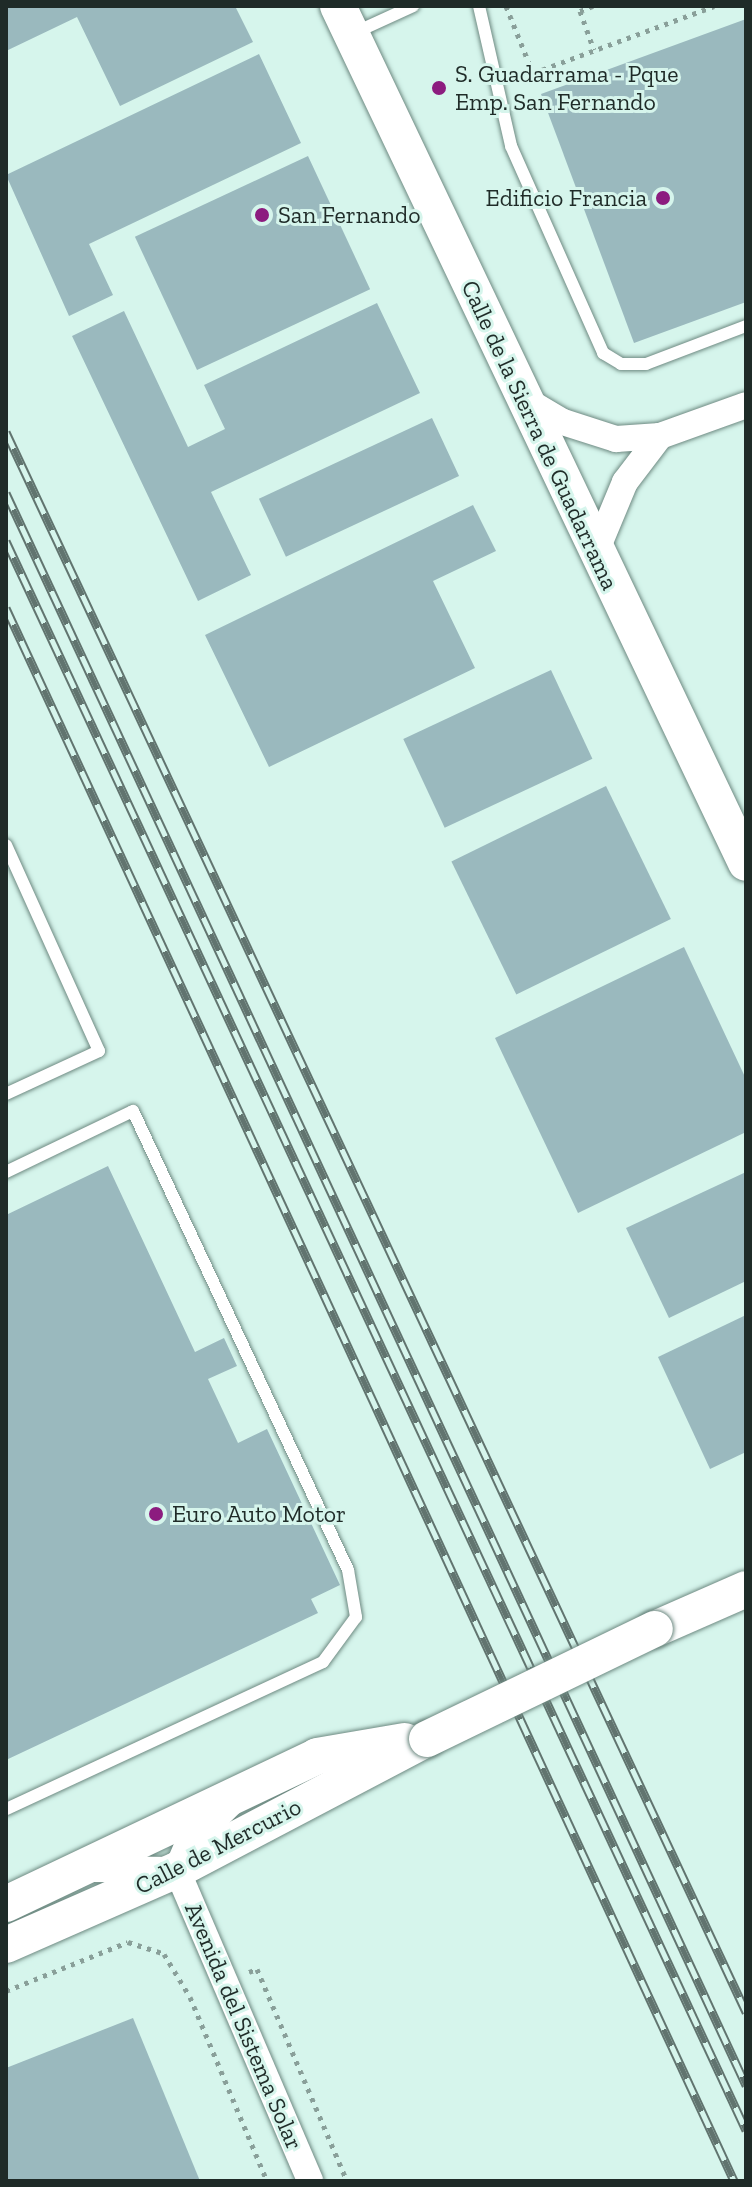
<!DOCTYPE html>
<style>
body{margin:0}
#map{position:relative;width:752px;height:2187px;overflow:hidden;background:#d6f5ec;font-family:"Zilla Slab",serif}
div>[style]{position:absolute}
[style*='--x']{left:calc(var(--x)*1px);top:calc(var(--y)*1px);width:calc(var(--w)*1px);rotate:calc(var(--a)*1deg)}
.building>*{inset:0;background:#9ab9be;transform-origin:0 0}
.path>*{height:5px;margin-top:-2.5px;transform-origin:0;background:repeating-linear-gradient(90deg,#899f99 0 4px,transparent 0 10px)}
.roads{filter:drop-shadow(0 0 2px #6e8a82) drop-shadow(0 0 2px #6e8a82)}
.lane>*{height:12px;margin:-6px;padding:0 6px;transform-origin:6px;border-radius:6px;background:#fff}
.street>*{height:26px;margin:-13px;padding:0 13px;transform-origin:13px;border-radius:13px;background:#fff}
.secondary>*{height:36px;margin:-18px;padding:0 18px;transform-origin:18px;border-radius:18px;background:#fff}
.rail>*{height:9px;margin-top:-4.5px;transform-origin:0;background:repeating-linear-gradient(90deg,#d6f5ec 0 18px,#61746f 0 36px);box-sizing:border-box;border-block:2px solid #61746f}
.bridges{filter:drop-shadow(0 0 2px #6e8a82) drop-shadow(0 0 2px #6e8a82)}
.secondary-bridge>*{height:36px;margin:-18px;padding:0 18px;transform-origin:18px;border-radius:18px;background:#fff}
.dots>*{width:22px;height:22px;translate:-50% -50%;box-sizing:border-box;border:4px solid #d6f5ec;border-radius:50%}
span{translate:-50% -50%;white-space:nowrap;text-align:center;line-height:1.15;-webkit-text-stroke:6px #d6f5ec;paint-order:stroke}
.poi-label{font-size:24px;color:#1f2b28}
.left{translate:0 -50%;text-align:left}
.right{translate:-100% -50%;text-align:right}
.street-label{font-size:24px;color:#1f2b28}
.frame{position:absolute;inset:0;border:8px solid #1f2b28;pointer-events:none}
</style>
<div id="map">
<div class="building">
<div style="clip-path:polygon(6px 6px,235px 6px,253px 42px,120px 106px,77px 17px,6px 51px)"></div>
<div style="clip-path:polygon(746px 19px,746px 302px,634px 343px,541px 94px)"></div>
<div style="clip-path:polygon(259px 54px,301px 143px,89px 244px,113px 295px,69px 316px,6px 175px)"></div>
<div style="left:308px;top:156px;width:147px;height:191px;rotate:65deg"></div>
<div style="clip-path:polygon(377px 303px,420px 393px,211px 492px,251px 575px,198px 601px,72px 336px,124px 311px,188px 447px,225px 429px,204px 385px)"></div>
<div style="left:432px;top:418px;width:64px;height:191px;rotate:65deg"></div>
<div style="clip-path:polygon(473px 505px,496px 551px,433px 581px,475px 668px,269px 767px,205px 635px)"></div>
<div style="left:551px;top:670px;width:98px;height:163px;rotate:65deg"></div>
<div style="left:606px;top:786px;width:148px;height:172px;rotate:64deg"></div>
<div style="clip-path:polygon(684px 947px,746px 1079px,746px 1132px,578px 1213px,495px 1038px)"></div>
<div style="clip-path:polygon(108px 1166px,195px 1352px,224px 1338px,237px 1366px,208px 1379px,238px 1443px,267px 1429px,340px 1585px,311px 1599px,318px 1613px,6px 1760px,6px 1215px)"></div>
<div style="clip-path:polygon(746px 1172px,746px 1281px,669px 1318px,626px 1228px)"></div>
<div style="clip-path:polygon(746px 1315px,746px 1452px,710px 1469px,658px 1357px)"></div>
<div style="clip-path:polygon(133px 2018px,200px 2181px,6px 2181px,6px 2068px)"></div>
</div>
<div class="path">
<div style="--x:506;--y:6;--w:72;--a:68.1"></div>
<div style="--x:533;--y:73;--w:193;--a:-20.3"></div>
<div style="--x:593;--y:6;--w:14;--a:159"></div>
<div style="--x:580;--y:11;--w:41;--a:70.3"></div>
<div style="--x:249;--y:1972;--w:9;--a:-21"></div>
<div style="--x:257;--y:1969;--w:230;--a:67"></div>
<div style="--x:6;--y:1991;--w:131;--a:-21.9"></div>
<div style="--x:128;--y:1942;--w:38;--a:18"></div>
<div style="--x:164;--y:1954;--w:50;--a:58.8"></div>
<div style="--x:190;--y:1997;--w:199;--a:67.3"></div>
</div>
<div class="roads">
<div class="lane">
<div style="--x:479;--y:6;--w:144;--a:77.1"></div>
<div style="--x:511;--y:146;--w:227;--a:66"></div>
<div style="--x:603;--y:353;--w:21;--a:31"></div>
<div style="--x:621;--y:364;--w:25;--a:0"></div>
<div style="--x:646;--y:364;--w:107;--a:-20.8"></div>
<div style="--x:354;--y:33;--w:65;--a:-24.6"></div>
<div style="--x:6;--y:845;--w:226;--a:65.7"></div>
<div style="--x:99;--y:1051;--w:102;--a:155.2"></div>
<div style="--x:6;--y:1172;--w:141;--a:-25.7"></div>
<div style="--x:133;--y:1111;--w:507;--a:64.9"></div>
<div style="--x:348;--y:1570;--w:48;--a:80.3"></div>
<div style="--x:356;--y:1617;--w:56;--a:126.3"></div>
<div style="--x:323;--y:1662;--w:349;--a:155.1"></div>
</div>
<div class="street">
<div style="--x:524;--y:399;--w:45;--a:30.5"></div>
<div style="--x:563;--y:422;--w:56;--a:17.8"></div>
<div style="--x:616;--y:439;--w:44;--a:-3.9"></div>
<div style="--x:660;--y:436;--w:91;--a:-19.8"></div>
<div style="--x:595;--y:554;--w:78;--a:-67.4"></div>
<div style="--x:625;--y:482;--w:58;--a:-52.7"></div>
<div style="--x:230;--y:1804;--w:60;--a:135.7"></div>
<div style="--x:187;--y:1846;--w:26;--a:113"></div>
<div style="--x:177;--y:1870;--w:338;--a:66.8"></div>
<div style="--x:93;--y:1869;--w:80;--a:0.7"></div>
</div>
<div class="secondary">
<div style="--x:338;--y:6;--w:949;--a:64.54"></div>
<div style="--x:655;--y:1629;--w:99;--a:-23.7"></div>
<div style="--x:6;--y:1904;--w:344;--a:-25.4"></div>
<div style="--x:317;--y:1756;--w:89;--a:-9.7"></div>
<div style="--x:6;--y:1945;--w:187;--a:-23.7"></div>
<div style="--x:177;--y:1870;--w:282;--a:-27.7"></div>
</div>
</div>
<div class="rail">
<div style="--x:6;--y:432;--w:1745;--a:64.9"></div>
<div style="--x:6;--y:493;--w:1756;--a:65.07"></div>
<div style="--x:6;--y:541;--w:1753;--a:65.03"></div>
<div style="--x:6;--y:608;--w:1733;--a:65.16"></div>
</div>
<div class="bridges">
<div class="secondary-bridge">
<div style="--x:427;--y:1739;--w:253;--a:-25.8"></div>
</div>
</div>
<div class="dots">
<div style="left:439px;top:88px;background:#8c1c7f"></div>
<div style="left:663px;top:198px;background:#8c1c7f"></div>
<div style="left:262px;top:215px;background:#8c1c7f"></div>
<div style="left:156px;top:1514px;background:#8c1c7f"></div>
</div>
<div class="poi-label">
<span class="left" style="left:455px;top:88px">S. Guadarrama - Pque<br>Emp. San Fernando</span>
<span class="right" style="left:647px;top:198px">Edificio Francia</span>
<span class="left" style="left:278px;top:215px">San Fernando</span>
<span class="left" style="left:172px;top:1514px">Euro Auto Motor</span>
</div>
<div class="street-label">
<span style="left:540px;top:435px;rotate:65deg">Calle de la Sierra de Guadarrama</span>
<span style="left:218px;top:1846px;rotate:-27deg">Calle de Mercurio</span>
<span style="left:244px;top:2026px;rotate:67deg">Avenida del Sistema Solar</span>
</div>
<div class="frame"></div>
</div>
